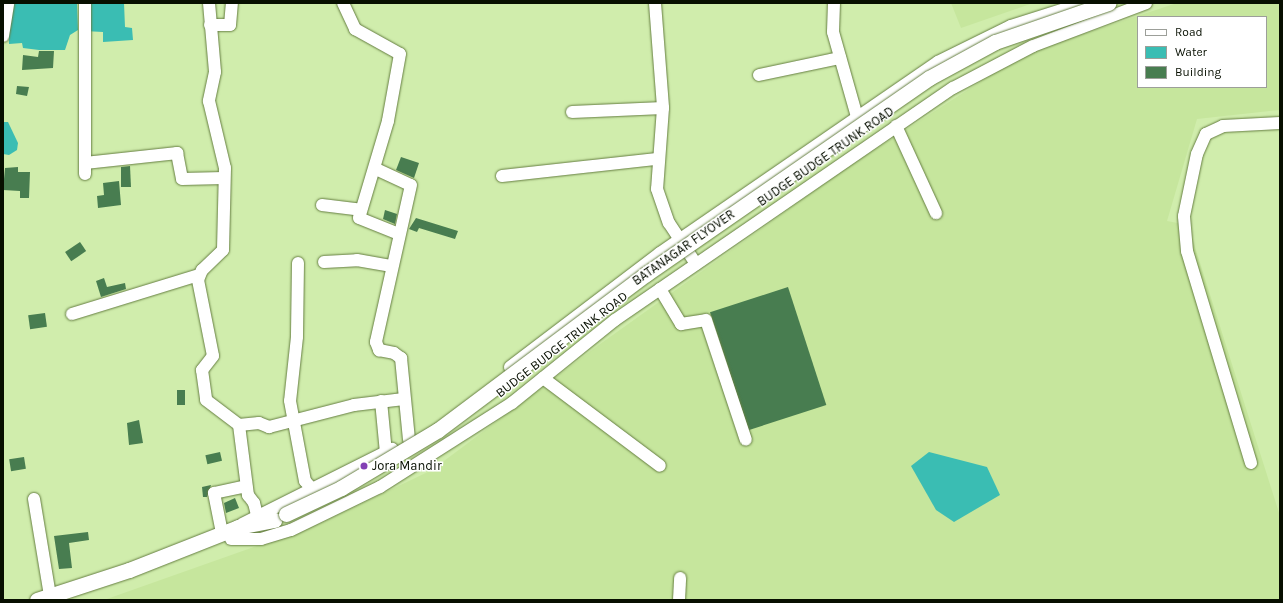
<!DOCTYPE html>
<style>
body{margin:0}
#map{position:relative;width:1283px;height:603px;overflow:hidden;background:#d0edac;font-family:Karla,sans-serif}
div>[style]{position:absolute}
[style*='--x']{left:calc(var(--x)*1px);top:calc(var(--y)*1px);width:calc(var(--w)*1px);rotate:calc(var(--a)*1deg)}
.built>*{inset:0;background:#c6e69d}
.water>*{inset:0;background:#3abdb3}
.building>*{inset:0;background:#487d50;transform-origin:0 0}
.roads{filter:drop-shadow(0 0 1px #657e41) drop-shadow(0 0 1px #657e41)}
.minor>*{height:12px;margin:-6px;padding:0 6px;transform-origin:6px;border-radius:6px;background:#fff}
.major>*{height:15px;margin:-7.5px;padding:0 7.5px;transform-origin:7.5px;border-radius:7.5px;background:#fff}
.bridges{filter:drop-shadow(0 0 1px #657e41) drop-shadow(0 0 1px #657e41)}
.major-bridge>*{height:15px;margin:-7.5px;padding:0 7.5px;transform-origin:7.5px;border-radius:7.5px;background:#fff}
.dots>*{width:11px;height:11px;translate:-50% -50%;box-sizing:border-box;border:2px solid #fff;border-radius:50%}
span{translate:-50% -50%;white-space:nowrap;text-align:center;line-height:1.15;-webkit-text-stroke:3px #fff;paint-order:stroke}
.street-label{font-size:13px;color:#070f00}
.poi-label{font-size:13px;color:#070f00}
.left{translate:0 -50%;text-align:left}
.frame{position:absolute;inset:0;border:4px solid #070f00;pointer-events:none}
.legend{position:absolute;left:1137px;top:16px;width:130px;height:72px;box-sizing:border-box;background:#fff;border:1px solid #9c9f99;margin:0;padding:5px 7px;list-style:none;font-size:12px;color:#070f00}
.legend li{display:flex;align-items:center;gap:8px;height:20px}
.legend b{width:20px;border:1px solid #9c9f99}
</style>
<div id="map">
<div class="built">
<div style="clip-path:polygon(951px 3px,1033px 3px,961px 28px)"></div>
<div style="clip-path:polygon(evenodd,1177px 3px,1280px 3px,1280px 110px,1197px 119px,1167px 221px,1188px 225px,1280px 516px,1280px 600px,104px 600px,319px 524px,432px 470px,596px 347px,845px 169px,994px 73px,1044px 47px,1177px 3px,1138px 17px,1266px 17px,1266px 87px,1138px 87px,1138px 17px)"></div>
</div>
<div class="water">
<div style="clip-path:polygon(13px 3px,77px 3px,78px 30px,70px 35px,65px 50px,39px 50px,23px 48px,22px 43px,9px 44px,8px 12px)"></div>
<div style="clip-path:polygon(85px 3px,124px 3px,125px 27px,132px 28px,133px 40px,103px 42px,103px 32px,84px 31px)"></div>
<div style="clip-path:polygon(3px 122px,8px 122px,18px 143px,17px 150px,9px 155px,3px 154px)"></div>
<div style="clip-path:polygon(929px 452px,987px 467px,1000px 495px,954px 522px,936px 510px,911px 466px)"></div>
</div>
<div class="building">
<div style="clip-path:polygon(39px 51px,54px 51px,53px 68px,22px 70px,23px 55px,38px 57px)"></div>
<div style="clip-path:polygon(17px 86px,29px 87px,27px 96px,16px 94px)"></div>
<div style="clip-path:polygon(401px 157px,419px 163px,414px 178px,396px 170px)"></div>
<div style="clip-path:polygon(130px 166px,131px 187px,121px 187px,121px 167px)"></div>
<div style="clip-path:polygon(18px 167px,18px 172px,30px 172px,29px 198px,20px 198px,20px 191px,3px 190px,5px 168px)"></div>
<div style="clip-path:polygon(119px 181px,121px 205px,98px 208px,97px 196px,104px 195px,103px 183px)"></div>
<div style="clip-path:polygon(385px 210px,397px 214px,395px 224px,383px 219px)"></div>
<div style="clip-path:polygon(416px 218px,458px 231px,455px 239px,419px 228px,417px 232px,409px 229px)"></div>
<div style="left:80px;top:242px;width:11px;height:18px;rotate:56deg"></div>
<div style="clip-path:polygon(104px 278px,107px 287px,125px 283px,126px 289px,101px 297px,96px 281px)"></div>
<div style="left:788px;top:287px;width:124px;height:82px;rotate:72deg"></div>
<div style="left:45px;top:313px;width:14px;height:17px;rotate:82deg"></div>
<div style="left:177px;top:390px;width:8px;height:15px"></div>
<div style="clip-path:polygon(139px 420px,143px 443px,129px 445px,127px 423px)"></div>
<div style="left:220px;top:452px;width:9px;height:15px;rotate:77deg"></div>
<div style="left:24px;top:457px;width:12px;height:15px;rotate:81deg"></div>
<div style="clip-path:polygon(211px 485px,207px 497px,203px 497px,202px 487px)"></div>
<div style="clip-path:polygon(235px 498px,239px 508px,226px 513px,224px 503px)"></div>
<div style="clip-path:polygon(88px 532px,89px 540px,69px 543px,72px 568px,59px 569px,54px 536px)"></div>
</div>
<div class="roads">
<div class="minor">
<div style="--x:209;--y:3;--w:69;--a:85"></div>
<div style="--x:215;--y:72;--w:30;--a:102"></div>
<div style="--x:209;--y:101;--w:69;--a:76.6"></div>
<div style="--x:225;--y:168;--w:82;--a:91.4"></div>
<div style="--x:223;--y:250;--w:29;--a:136"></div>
<div style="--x:202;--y:270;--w:11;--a:112"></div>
<div style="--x:198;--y:280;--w:77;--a:78.8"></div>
<div style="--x:213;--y:356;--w:18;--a:128"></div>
<div style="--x:202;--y:370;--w:30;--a:82"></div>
<div style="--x:206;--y:400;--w:41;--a:37.1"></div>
<div style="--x:239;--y:425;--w:20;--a:-6"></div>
<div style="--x:259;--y:423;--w:11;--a:22"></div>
<div style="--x:269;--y:427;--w:88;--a:-14.5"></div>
<div style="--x:354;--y:405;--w:50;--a:-6.8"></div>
<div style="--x:343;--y:3;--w:29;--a:65"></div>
<div style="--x:355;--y:29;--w:51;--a:29.1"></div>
<div style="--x:400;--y:54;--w:68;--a:100.2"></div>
<div style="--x:388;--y:121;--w:101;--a:106.6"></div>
<div style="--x:359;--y:218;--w:43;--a:21.8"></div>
<div style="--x:655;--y:3;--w:105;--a:85.6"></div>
<div style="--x:663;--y:108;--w:81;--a:94.2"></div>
<div style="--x:657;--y:189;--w:36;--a:71"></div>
<div style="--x:669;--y:223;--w:49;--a:56.6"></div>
<div style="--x:834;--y:3;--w:29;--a:92"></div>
<div style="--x:833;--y:32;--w:88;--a:74.2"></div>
<div style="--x:210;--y:25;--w:20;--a:0"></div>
<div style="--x:230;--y:25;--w:22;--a:-85"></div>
<div style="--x:3;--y:36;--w:33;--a:-81"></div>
<div style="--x:759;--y:75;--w:83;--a:-11.9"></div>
<div style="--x:572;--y:112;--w:91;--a:-2.5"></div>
<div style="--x:896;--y:126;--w:96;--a:65.3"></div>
<div style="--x:85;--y:163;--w:93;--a:-6.2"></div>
<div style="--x:177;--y:153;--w:26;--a:79"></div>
<div style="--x:182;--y:179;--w:42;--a:-1.4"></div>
<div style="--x:376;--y:169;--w:38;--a:25"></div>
<div style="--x:411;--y:185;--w:161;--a:102.6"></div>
<div style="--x:376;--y:342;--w:9;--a:69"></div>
<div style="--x:379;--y:350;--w:15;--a:11"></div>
<div style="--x:394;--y:353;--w:9;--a:36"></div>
<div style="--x:401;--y:358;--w:82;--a:84.4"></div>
<div style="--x:85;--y:174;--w:171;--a:-90"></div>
<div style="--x:502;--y:176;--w:156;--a:-6.3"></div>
<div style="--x:322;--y:205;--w:39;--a:7"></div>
<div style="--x:324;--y:262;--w:33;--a:-3"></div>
<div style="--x:357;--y:260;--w:34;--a:10"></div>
<div style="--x:298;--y:263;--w:74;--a:90.8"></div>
<div style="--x:297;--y:337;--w:64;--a:96.2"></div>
<div style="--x:290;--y:401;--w:81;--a:79.4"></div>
<div style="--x:305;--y:481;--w:12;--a:48"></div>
<div style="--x:660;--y:289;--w:41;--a:59"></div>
<div style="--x:681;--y:324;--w:25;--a:-9"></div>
<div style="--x:706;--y:320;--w:126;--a:71.6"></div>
<div style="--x:72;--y:314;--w:133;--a:-17.1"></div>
<div style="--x:510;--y:367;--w:188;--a:-37.2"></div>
<div style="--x:660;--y:253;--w:337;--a:-34.5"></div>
<div style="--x:938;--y:62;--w:81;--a:-26.3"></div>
<div style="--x:1011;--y:26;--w:77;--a:-17.5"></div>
<div style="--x:543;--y:378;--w:146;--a:36.9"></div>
<div style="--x:381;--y:401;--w:52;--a:84.5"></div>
<div style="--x:239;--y:425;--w:71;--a:82.7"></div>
<div style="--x:248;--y:495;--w:10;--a:53"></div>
<div style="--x:254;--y:503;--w:12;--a:76"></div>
<div style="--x:1251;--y:463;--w:221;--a:-106.8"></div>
<div style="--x:1187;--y:251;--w:35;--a:-95"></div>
<div style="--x:1184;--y:216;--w:63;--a:-78.2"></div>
<div style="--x:1197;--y:154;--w:22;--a:-66"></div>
<div style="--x:1206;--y:134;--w:19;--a:-25"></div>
<div style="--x:1223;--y:126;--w:57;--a:-3"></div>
<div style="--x:34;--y:499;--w:98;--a:80.6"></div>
<div style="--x:242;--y:524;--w:168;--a:-26.6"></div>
<div style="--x:222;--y:533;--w:41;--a:-101.3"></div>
<div style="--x:214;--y:493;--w:33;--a:-12"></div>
<div style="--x:231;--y:539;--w:30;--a:0"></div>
<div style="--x:261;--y:539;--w:31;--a:-17"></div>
<div style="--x:291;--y:530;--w:99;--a:-25.8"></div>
<div style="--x:380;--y:487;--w:156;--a:-32.5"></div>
<div style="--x:512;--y:403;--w:132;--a:-38.9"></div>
<div style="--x:615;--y:320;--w:410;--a:-34.5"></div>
<div style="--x:953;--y:88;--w:90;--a:-27.7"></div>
<div style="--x:1033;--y:46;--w:121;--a:-20.8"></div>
<div style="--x:679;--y:600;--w:22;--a:-87"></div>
</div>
<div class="major">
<div style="--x:37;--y:600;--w:97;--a:-18.1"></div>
<div style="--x:129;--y:570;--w:117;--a:-21.5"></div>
<div style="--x:238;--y:527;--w:37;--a:-11"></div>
</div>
</div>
<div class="bridges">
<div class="major-bridge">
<div style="--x:286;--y:514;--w:61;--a:-25.3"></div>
<div style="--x:341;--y:488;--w:113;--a:-30.9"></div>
<div style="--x:438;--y:430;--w:260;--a:-36.9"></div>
<div style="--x:646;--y:274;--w:344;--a:-34.7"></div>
<div style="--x:929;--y:78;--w:75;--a:-28.6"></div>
<div style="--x:995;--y:42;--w:120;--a:-19"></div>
</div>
</div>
<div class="dots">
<div style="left:364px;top:466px;background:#8240b4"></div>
</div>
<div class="street-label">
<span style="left:826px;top:157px;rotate:-35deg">BUDGE BUDGE TRUNK ROAD</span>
<span style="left:684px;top:248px;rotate:-35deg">BATANAGAR FLYOVER</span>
<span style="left:562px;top:345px;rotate:-38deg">BUDGE BUDGE TRUNK ROAD</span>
</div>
<div class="poi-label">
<span class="left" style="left:372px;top:466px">Jora Mandir</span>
</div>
<div class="frame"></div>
<ul class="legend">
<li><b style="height:5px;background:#fff"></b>Road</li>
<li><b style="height:11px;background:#3abdb3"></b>Water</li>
<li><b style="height:11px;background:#487d50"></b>Building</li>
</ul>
</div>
